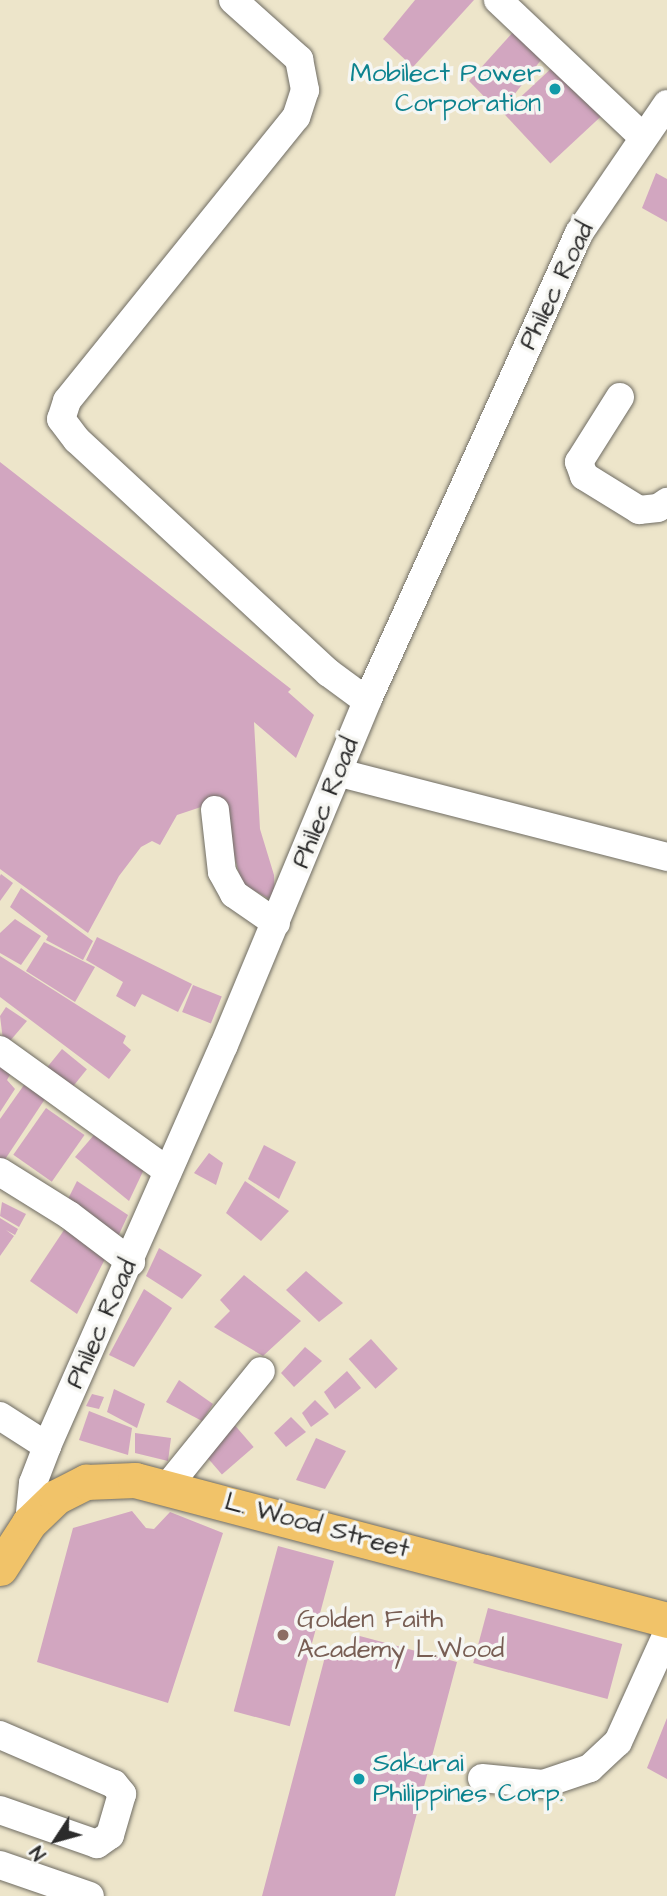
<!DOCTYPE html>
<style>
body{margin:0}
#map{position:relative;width:667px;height:1896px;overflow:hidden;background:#ede5ca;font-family:"Architects Daughter",sans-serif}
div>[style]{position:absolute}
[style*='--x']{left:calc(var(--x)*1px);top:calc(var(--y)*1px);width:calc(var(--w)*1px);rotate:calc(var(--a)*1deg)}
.building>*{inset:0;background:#d2a6c0;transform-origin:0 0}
.roads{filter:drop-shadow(0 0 2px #6f6c63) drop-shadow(0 0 2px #6f6c63)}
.minor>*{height:28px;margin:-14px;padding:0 14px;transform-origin:14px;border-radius:14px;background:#fff}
.major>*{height:35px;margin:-17.5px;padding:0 17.5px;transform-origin:17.5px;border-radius:17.5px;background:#f1c369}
.dots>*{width:19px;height:19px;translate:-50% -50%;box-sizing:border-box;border:4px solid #f6f6f2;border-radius:50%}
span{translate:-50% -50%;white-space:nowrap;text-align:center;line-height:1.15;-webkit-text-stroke:7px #f6f6f2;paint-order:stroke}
.culture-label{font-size:26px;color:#0d838f}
.right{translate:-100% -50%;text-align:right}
.left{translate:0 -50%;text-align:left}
.street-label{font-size:26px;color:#2b2b2b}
.education-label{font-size:26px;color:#785e54}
.north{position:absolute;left:21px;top:1805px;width:70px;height:70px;-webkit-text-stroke:5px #f6f6f2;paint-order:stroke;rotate:234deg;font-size:19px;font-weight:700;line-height:28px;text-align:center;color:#2b2b2b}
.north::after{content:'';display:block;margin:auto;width:24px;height:32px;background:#2b2b2b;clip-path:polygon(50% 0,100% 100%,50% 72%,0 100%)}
</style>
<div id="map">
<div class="building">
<div style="clip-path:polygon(415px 0,474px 0,413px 67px,383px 39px)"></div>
<div style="clip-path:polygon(515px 30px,544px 56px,500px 113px,469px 81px)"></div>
<div style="left:556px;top:64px;width:69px;height:72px;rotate:47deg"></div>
<div style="clip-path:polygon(656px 173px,667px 179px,667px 222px,642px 208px)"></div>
<div style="clip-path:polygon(0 462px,291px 689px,288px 692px,314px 715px,296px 758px,254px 722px,260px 829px,274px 875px,275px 902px,242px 884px,219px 801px,177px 815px,160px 845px,152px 841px,141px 847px,119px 876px,88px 933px,0 869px)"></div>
<div style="clip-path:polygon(1px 874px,13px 883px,0 901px,0 876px)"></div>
<div style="clip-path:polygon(21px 888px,93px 941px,83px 960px,46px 940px,48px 936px,10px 907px)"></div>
<div style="clip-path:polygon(15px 919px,41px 936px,21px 965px,0 953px,0 933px)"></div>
<div style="clip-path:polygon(97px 937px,192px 984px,178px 1012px,142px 994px,135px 1007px,116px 996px,123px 982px,86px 960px)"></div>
<div style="clip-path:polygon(44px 942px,95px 967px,75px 1002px,26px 971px)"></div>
<div style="clip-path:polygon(0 956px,126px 1036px,123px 1043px,131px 1050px,109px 1079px,0 997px)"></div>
<div style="left:193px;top:985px;width:31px;height:29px;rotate:22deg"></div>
<div style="clip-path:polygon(6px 1007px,27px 1021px,4px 1048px,0 1016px)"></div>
<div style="left:62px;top:1049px;width:32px;height:28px;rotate:39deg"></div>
<div style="clip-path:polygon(0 1063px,11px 1073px,7px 1080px,15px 1089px,0 1112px)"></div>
<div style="clip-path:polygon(24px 1085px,45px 1099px,0 1167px,0 1119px)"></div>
<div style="left:46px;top:1108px;width:47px;height:57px;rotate:35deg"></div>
<div style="clip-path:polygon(100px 1128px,147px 1163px,129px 1201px,75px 1157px)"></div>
<div style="clip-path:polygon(264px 1145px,296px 1162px,279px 1199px,248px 1179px)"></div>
<div style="clip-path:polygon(209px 1153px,223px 1163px,216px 1185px,194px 1173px)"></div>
<div style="clip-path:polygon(77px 1181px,128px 1215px,115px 1243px,63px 1209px)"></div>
<div style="clip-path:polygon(245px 1181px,289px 1211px,261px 1241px,226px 1213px)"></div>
<div style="clip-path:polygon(2px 1202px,26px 1214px,19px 1227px,0 1216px)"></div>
<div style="clip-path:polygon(0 1218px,18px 1229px,15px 1235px,6px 1230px,14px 1236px,0 1256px)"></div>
<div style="clip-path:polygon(72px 1218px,107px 1255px,77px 1314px,30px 1281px)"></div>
<div style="clip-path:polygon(159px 1248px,202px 1275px,182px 1299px,146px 1276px)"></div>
<div style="clip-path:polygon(306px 1271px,343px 1303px,319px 1322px,286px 1290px)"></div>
<div style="clip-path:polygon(244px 1275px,301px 1321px,263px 1356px,214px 1327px,230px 1311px,220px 1300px)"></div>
<div style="clip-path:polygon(144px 1289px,172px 1308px,134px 1367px,109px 1355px)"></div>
<div style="left:371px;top:1339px;width:40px;height:30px;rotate:48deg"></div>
<div style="clip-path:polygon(305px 1347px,322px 1361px,294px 1387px,281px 1373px)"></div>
<div style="clip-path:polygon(347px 1371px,361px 1388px,335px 1409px,324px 1392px)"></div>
<div style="clip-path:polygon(179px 1380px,213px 1404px,202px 1421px,166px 1402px)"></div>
<div style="clip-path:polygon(114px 1389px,145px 1404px,137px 1428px,107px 1412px)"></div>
<div style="clip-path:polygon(92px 1394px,104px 1397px,99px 1409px,86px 1406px)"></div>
<div style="clip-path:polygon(315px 1400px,329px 1414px,311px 1427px,302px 1413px)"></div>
<div style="clip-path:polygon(89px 1411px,132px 1428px,128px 1455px,79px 1440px)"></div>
<div style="clip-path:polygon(291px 1417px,306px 1432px,286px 1447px,274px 1433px)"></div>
<div style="left:232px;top:1422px;width:33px;height:42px;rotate:49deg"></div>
<div style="clip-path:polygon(135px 1433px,171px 1438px,168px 1461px,135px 1453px)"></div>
<div style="clip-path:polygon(316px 1438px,346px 1451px,325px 1489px,296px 1480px)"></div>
<div style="clip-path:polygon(132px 1511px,146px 1528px,154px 1529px,170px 1512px,223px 1533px,168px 1703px,37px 1662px,73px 1528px)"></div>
<div style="left:278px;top:1546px;width:58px;height:171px;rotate:15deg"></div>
<div style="left:488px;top:1608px;width:139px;height:57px;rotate:15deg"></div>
<div style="clip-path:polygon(356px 1635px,457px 1662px,395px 1896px,262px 1896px,326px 1653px,350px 1659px)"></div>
<div style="clip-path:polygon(667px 1718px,667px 1779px,647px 1768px)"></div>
</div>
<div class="roads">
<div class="minor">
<div style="--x:233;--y:0;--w:89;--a:41.8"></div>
<div style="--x:299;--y:59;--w:32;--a:79"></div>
<div style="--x:305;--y:90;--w:28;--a:108"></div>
<div style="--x:296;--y:117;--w:365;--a:128.9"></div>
<div style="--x:67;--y:401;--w:19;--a:108"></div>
<div style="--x:61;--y:419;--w:26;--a:53"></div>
<div style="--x:77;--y:440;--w:343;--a:42.8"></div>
<div style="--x:329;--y:673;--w:47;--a:36.4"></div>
<div style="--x:498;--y:0;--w:197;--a:43.4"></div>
<div style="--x:620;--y:397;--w:77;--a:122.2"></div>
<div style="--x:579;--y:462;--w:15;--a:70"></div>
<div style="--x:584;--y:476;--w:65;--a:31.7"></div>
<div style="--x:639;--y:510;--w:19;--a:-6"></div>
<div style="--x:658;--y:508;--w:11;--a:-34"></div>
<div style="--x:340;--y:773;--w:338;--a:14.4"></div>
<div style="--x:215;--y:810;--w:62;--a:83.6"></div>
<div style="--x:222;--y:872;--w:25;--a:61"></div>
<div style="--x:234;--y:894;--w:51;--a:34.6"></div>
<div style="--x:0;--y:1050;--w:207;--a:35.8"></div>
<div style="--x:0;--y:1172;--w:81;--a:31.9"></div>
<div style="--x:69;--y:1215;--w:78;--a:37.2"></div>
<div style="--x:0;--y:1416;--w:56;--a:32.6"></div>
<div style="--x:167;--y:1487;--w:149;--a:-51"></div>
<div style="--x:29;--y:1523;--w:40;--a:-84.3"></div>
<div style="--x:33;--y:1483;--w:40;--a:-69"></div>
<div style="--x:47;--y:1446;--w:438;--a:-66.2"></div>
<div style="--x:224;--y:1045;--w:373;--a:-67.4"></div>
<div style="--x:367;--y:701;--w:514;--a:-65.63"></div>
<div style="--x:579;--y:233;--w:156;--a:-55.7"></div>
<div style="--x:0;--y:1735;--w:124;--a:23.3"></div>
<div style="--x:114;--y:1784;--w:13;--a:51"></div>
<div style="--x:122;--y:1794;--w:43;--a:106.3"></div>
<div style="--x:110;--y:1835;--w:16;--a:145"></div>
<div style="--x:97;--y:1844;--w:103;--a:-160.7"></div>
<div style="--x:482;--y:1778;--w:61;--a:5.6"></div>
<div style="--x:543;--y:1784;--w:50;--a:-18.8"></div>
<div style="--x:590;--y:1768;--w:38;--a:-43"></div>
<div style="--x:618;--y:1742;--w:119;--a:-65.6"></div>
<div style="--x:0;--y:1865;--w:95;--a:19"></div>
</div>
<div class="major">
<div style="--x:0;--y:1568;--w:54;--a:-57.2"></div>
<div style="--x:29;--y:1523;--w:37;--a:-44"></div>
<div style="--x:56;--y:1497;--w:34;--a:-27"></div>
<div style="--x:86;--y:1482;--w:49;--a:-2.3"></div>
<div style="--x:135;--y:1480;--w:550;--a:14.74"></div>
</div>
</div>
<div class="dots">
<div style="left:555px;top:89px;background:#0f9aa8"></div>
<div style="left:283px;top:1635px;background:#8d6e63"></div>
<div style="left:359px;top:1779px;background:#0f9aa8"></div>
</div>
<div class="culture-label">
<span class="right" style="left:541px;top:89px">Mobilect Power<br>Corporation</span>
<span class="left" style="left:373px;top:1779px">Sakurai<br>Philippines Corp.</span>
</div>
<div class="street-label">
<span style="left:557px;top:286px;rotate:-64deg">Philec Road</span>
<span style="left:326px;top:803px;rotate:-68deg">Philec Road</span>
<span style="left:102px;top:1324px;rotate:-66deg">Philec Road</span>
<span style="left:317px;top:1526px;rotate:15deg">L. Wood Street</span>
</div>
<div class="education-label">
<span class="left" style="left:297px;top:1635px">Golden Faith<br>Academy L.Wood</span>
</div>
<div class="north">N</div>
</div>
